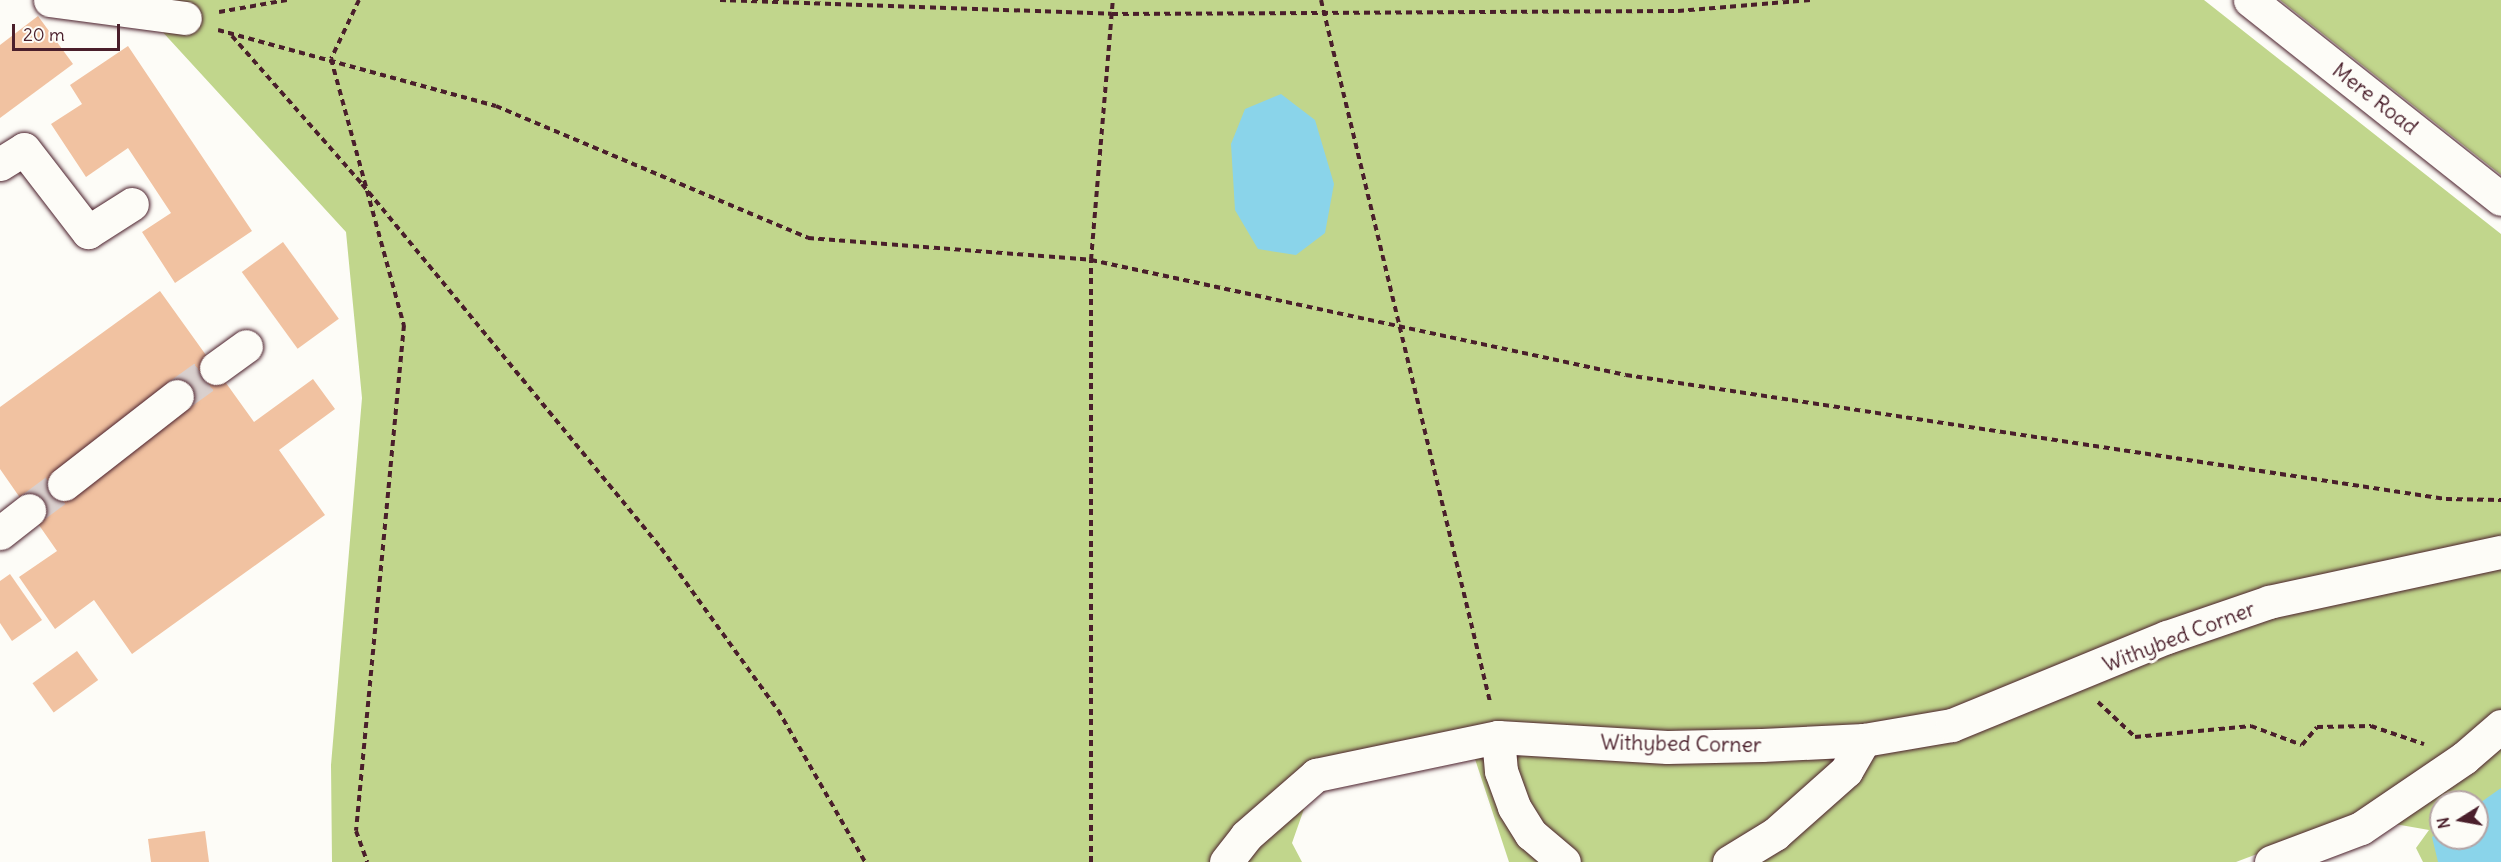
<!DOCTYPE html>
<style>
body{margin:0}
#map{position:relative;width:2501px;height:862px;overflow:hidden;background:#fdfcf7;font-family:Delius,sans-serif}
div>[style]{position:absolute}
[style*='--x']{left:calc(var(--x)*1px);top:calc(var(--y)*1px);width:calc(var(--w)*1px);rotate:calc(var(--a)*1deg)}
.green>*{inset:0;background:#c1d68c}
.water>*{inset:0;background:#8ad4ea}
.building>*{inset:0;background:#f1c2a1;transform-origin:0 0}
.minor-tunnel>*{height:33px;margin-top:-16.5px;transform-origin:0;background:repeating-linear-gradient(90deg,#d9d0ce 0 33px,transparent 0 49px)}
.path>*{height:4px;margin-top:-2px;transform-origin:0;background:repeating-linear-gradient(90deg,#4a1f2b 0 6px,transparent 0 10.5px)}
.roads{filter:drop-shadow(0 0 2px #4a1f2b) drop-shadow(0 0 2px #4a1f2b)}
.minor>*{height:33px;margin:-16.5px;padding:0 16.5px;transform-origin:16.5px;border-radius:16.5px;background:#fdfcf7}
.major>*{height:33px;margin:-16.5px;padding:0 16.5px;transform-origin:16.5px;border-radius:16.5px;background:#fdfcf7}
span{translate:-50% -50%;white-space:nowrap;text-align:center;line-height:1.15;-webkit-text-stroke:6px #fdfcf7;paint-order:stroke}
.street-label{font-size:21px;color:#4a1f2b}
.north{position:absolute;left:2429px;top:790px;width:60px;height:60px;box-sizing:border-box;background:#fdfcf7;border:2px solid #b5a4a5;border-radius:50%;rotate:259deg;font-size:16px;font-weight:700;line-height:24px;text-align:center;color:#4a1f2b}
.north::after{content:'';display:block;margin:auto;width:21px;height:27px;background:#4a1f2b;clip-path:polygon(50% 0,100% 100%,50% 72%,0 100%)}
.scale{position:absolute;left:12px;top:24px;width:108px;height:27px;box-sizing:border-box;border:3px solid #4a1f2b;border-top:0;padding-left:8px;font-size:18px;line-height:21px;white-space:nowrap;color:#4a1f2b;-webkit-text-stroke:4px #fdfcf7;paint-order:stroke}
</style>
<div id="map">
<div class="green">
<div style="clip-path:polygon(evenodd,142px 0,2204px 0,2501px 234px,2501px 862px,2423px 862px,2416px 848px,2429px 830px,2355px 817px,2236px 862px,1509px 862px,1474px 756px,1316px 775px,1292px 843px,1302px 862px,332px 862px,331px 765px,362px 398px,346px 232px,136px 3px,142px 0,2441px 802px,2477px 802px,2477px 838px,2441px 838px,2441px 802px)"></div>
<div style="clip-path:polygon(2280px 0,2501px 0,2501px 175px)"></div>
</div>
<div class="water">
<div style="clip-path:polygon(1281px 94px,1315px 120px,1334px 184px,1325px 233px,1296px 255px,1258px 249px,1235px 210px,1231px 144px,1245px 109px)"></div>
<div style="clip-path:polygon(2501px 788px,2501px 862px,2438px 862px,2432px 837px,2441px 831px,2441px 838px,2477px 838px,2477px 805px)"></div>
</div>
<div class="building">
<div style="clip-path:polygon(38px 16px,73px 64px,0 118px,0 45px)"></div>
<div style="clip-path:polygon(128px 46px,252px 231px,175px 283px,142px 232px,171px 213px,128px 148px,86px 177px,51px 124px,82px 104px,70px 85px)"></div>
<div style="left:283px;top:242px;width:95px;height:51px;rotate:54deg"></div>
<div style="clip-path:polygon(160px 291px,254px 422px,313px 379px,335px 409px,279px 450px,325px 515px,132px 654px,94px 600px,55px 629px,19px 577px,57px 551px,0 469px,0 407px)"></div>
<div style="clip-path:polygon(10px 574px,42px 620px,12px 641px,0 623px,0 581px)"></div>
<div style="left:77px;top:651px;width:36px;height:55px;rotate:54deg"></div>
<div style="clip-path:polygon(205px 831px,209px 862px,151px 862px,148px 839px)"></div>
</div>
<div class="minor-tunnel">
<div style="--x:177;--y:396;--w:48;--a:-35.7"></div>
<div style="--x:29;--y:510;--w:44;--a:-36.6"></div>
</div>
<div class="path">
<div style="--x:359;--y:0;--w:65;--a:115.4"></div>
<div style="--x:331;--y:59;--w:276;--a:74.7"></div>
<div style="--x:404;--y:325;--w:508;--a:95.42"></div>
<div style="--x:356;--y:831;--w:33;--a:70"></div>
<div style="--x:720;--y:0;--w:392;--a:2"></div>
<div style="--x:1112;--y:14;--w:566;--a:-0.3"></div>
<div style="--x:1678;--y:11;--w:133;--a:-4.7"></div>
<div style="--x:1321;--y:0;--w:722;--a:76.46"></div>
<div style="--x:219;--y:12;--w:69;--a:-10"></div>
<div style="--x:218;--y:30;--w:288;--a:15.3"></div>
<div style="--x:496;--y:106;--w:339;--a:22.9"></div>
<div style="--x:808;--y:238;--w:284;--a:4.4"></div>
<div style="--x:1091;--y:260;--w:547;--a:12.13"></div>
<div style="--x:1626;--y:375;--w:829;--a:8.6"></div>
<div style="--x:2446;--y:499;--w:55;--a:1"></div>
<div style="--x:232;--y:36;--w:197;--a:48.7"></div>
<div style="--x:362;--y:184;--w:471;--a:50.6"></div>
<div style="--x:661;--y:548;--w:200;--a:54.2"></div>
<div style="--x:778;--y:710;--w:175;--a:60.2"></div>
<div style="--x:2098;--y:702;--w:51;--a:43.4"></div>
<div style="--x:2135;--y:737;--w:117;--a:-5.4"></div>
<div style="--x:2251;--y:726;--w:54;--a:20.4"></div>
<div style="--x:2302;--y:745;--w:23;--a:-50"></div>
<div style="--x:2317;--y:727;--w:54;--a:-1.1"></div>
<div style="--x:2371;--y:726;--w:56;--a:18.8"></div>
<div style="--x:1091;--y:862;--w:602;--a:-90"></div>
<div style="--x:1091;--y:260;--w:261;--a:-85.2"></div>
</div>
<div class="roads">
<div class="minor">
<div style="--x:50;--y:0;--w:136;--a:7.6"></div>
<div style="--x:0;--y:164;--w:28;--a:-32"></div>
<div style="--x:24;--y:149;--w:105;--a:52.4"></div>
<div style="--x:88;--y:232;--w:52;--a:-32.5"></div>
<div style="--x:216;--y:368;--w:37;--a:-36"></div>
<div style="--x:64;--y:484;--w:143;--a:-37.9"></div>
<div style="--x:0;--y:533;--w:37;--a:-38"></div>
<div style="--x:1498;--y:737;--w:34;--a:85"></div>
<div style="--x:1501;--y:771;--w:38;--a:70"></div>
<div style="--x:1514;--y:807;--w:32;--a:58"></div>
<div style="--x:1531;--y:834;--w:43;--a:40.3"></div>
<div style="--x:1226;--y:862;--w:33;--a:-52"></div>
<div style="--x:1246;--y:836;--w:93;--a:-41.1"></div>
<div style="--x:1316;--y:775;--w:186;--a:-11.8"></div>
<div style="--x:1498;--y:737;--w:169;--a:3.4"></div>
<div style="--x:1667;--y:747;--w:95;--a:-1.2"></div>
<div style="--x:1762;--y:745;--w:102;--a:-2.8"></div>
<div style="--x:1864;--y:740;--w:89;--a:-9.7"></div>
<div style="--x:1952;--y:725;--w:232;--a:-22.3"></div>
<div style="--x:2167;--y:637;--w:108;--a:-18.9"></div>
<div style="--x:2269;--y:602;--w:237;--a:-12.2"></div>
<div style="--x:1729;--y:862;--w:54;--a:-31.3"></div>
<div style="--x:1775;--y:834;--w:95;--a:-41.6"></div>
<div style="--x:1846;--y:771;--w:36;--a:-60"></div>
<div style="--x:2271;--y:862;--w:96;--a:-20.7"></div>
<div style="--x:2361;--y:828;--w:125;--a:-34.2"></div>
<div style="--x:2464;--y:758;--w:49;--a:-40.9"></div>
</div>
<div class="major">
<div style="--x:2250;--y:0;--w:320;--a:38.4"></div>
</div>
</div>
<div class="street-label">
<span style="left:2375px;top:99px;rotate:38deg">Mere Road</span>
<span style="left:2179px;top:637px;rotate:-21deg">Withybed Corner</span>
<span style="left:1681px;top:744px;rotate:1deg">Withybed Corner</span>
</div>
<div class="north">N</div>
<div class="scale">20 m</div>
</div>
